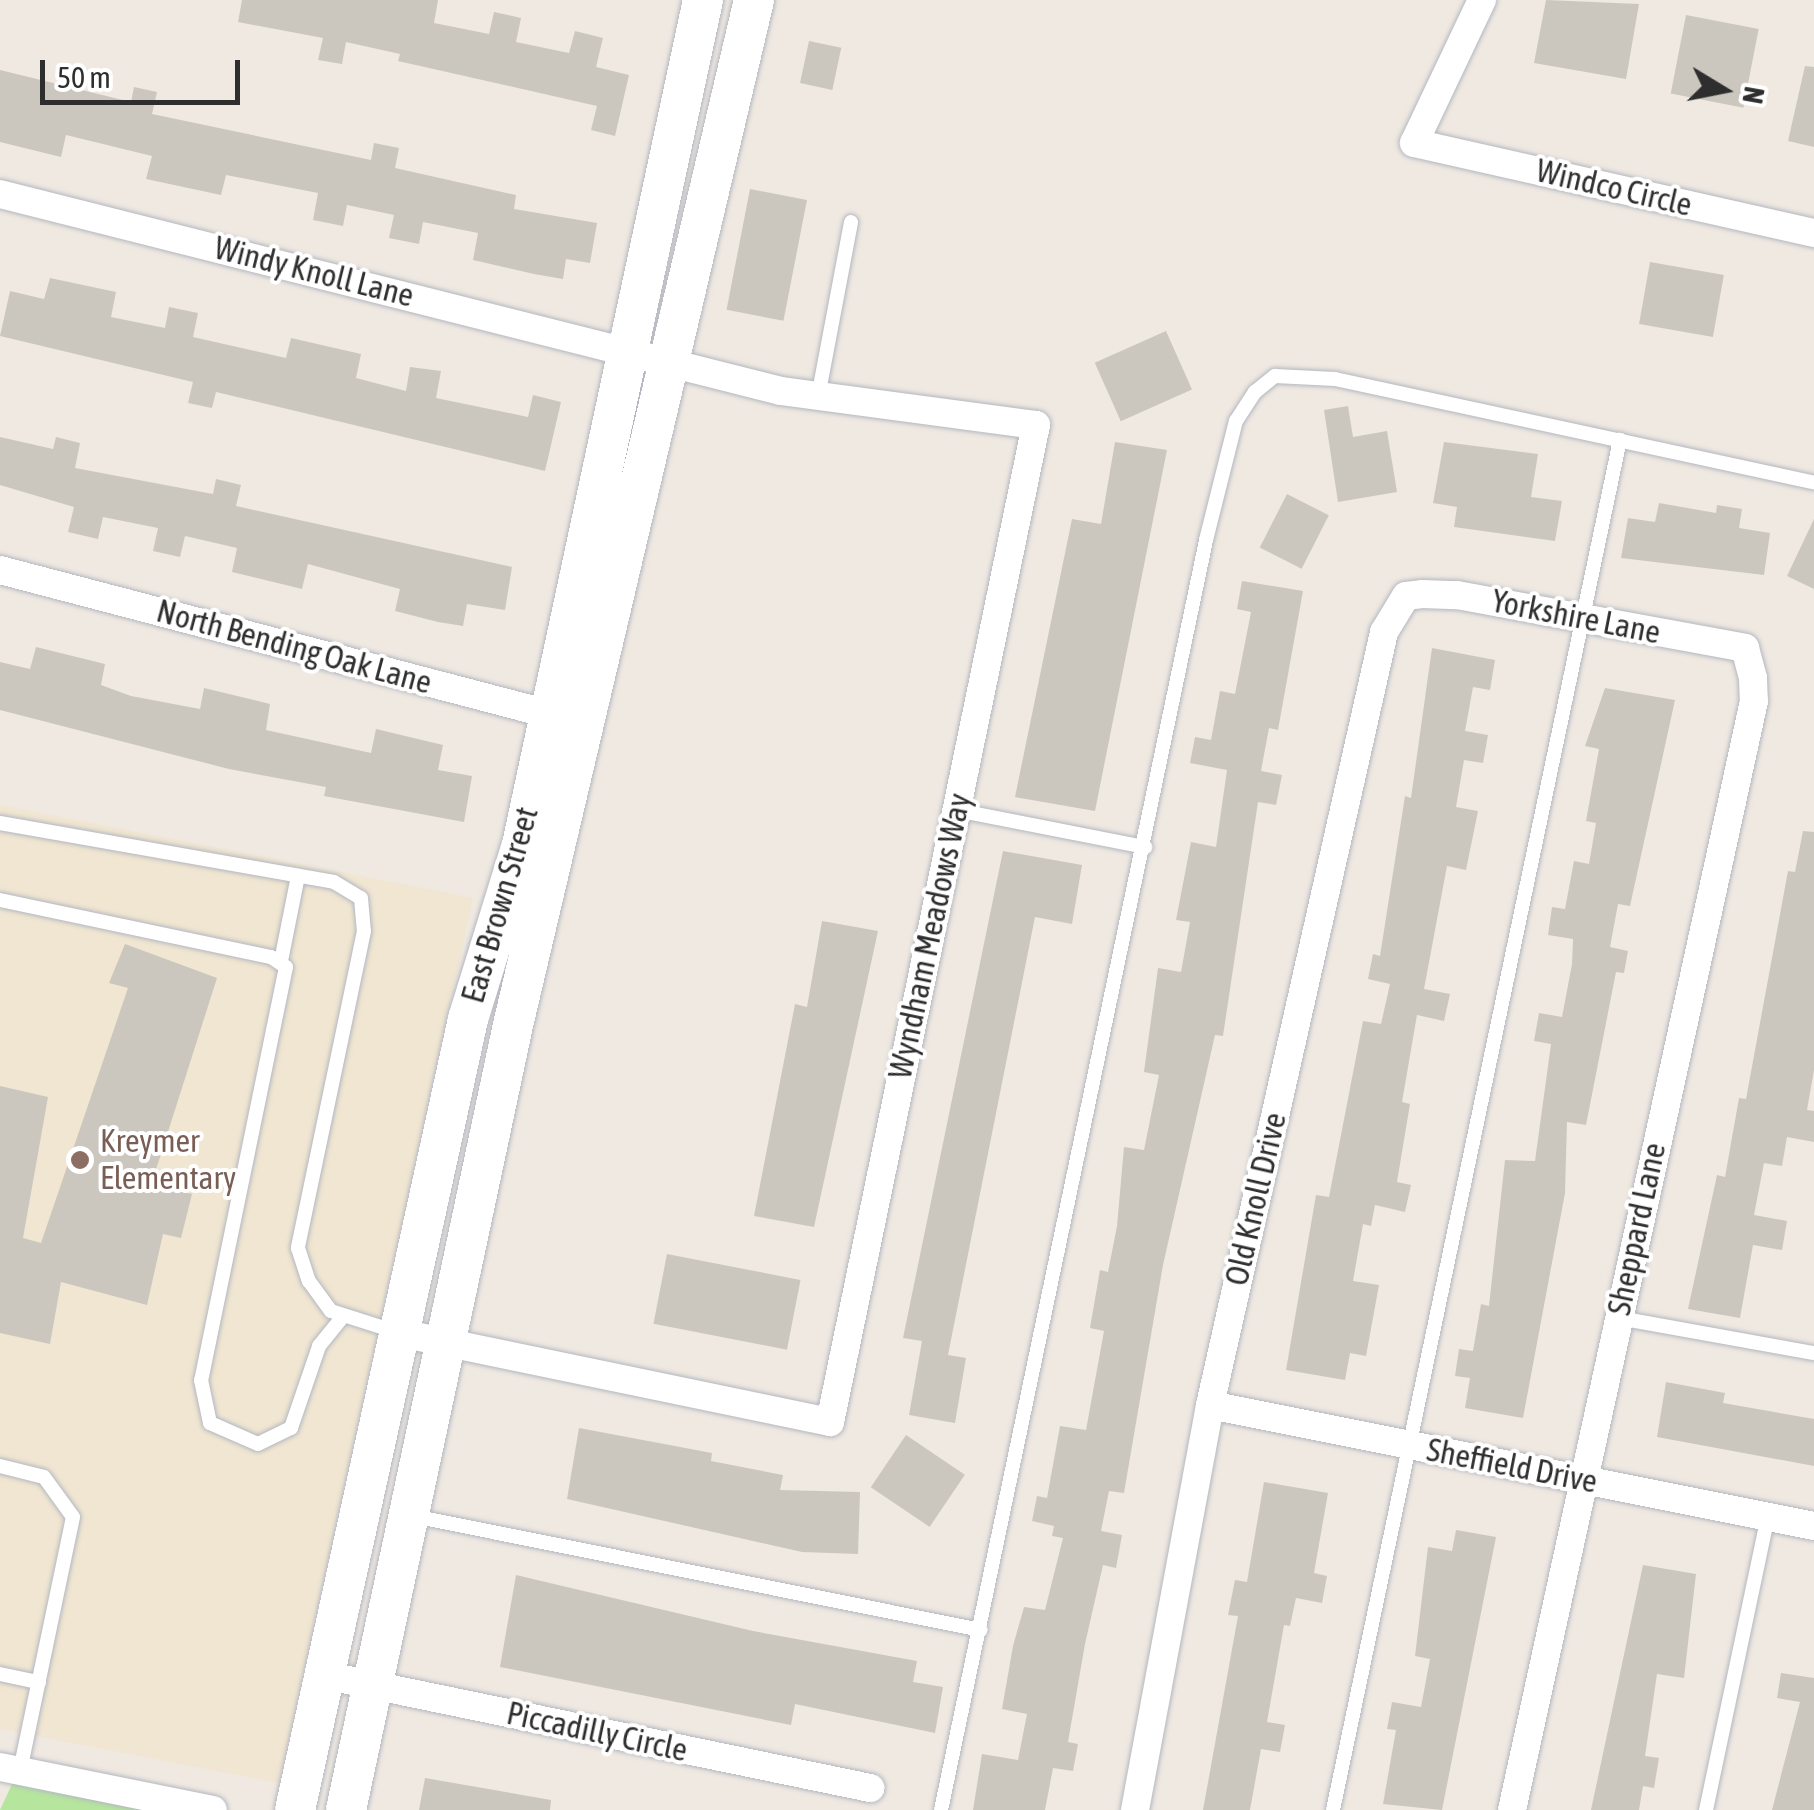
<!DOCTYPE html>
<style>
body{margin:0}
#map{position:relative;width:1814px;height:1810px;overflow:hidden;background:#efe9e1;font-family:"Asap Condensed",sans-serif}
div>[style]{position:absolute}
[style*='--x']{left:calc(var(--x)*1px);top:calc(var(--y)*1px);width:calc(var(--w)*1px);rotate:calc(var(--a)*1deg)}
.education>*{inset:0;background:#f0e6d1}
.green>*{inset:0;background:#b6e59e}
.building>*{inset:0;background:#cbc7bf;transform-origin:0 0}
.roads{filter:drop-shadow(0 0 2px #b4b7c1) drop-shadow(0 0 2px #b4b7c1)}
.lane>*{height:14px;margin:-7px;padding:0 7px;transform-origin:7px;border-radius:7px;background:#fff}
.street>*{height:28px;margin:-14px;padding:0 14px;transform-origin:14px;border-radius:14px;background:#fff}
.secondary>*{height:40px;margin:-20px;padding:0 20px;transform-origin:20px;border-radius:20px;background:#fff}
.dots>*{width:28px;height:28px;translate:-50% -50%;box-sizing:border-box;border:5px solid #fff;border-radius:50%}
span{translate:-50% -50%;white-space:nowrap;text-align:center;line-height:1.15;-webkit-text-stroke:8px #fff;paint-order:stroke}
.street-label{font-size:32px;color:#2e2e2e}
.education-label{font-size:32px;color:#785e54}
.left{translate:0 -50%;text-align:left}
.north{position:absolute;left:1674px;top:40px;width:100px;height:100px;-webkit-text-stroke:8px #fff;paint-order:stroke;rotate:100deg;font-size:28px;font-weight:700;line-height:40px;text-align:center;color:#2e2e2e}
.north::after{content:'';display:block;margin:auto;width:35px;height:45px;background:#2e2e2e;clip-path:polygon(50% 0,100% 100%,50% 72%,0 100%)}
.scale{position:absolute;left:40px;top:60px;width:200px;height:45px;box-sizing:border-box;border:5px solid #2e2e2e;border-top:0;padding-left:12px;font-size:30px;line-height:35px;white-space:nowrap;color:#2e2e2e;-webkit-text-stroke:8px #fff;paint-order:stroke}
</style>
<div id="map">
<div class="education">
<div style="clip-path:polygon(0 805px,473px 898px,279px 1783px,0 1729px)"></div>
</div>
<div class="green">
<div style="clip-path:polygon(14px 1780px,159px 1810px,0 1810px)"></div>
</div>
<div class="building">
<div style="clip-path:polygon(242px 0,438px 0,434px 23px,489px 34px,494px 12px,521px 18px,516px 42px,569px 53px,575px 31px,603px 38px,596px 67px,629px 75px,615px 136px,591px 130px,597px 106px,398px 61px,400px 54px,346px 42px,342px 64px,318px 60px,323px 38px,238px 22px)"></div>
<div style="clip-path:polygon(1546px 0,1639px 4px,1626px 79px,1534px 63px)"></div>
<div style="left:1686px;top:15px;width:74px;height:80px;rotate:11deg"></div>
<div style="left:809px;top:41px;width:33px;height:43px;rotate:12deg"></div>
<div style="clip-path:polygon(1805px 66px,1814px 67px,1814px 147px,1788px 141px)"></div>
<div style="clip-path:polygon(0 70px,131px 102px,134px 87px,157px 92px,152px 114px,371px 160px,374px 143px,399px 148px,395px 168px,516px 195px,514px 209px,597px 223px,590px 263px,566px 259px,563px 279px,534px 274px,473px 260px,478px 233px,423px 222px,419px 244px,389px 238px,394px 215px,347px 205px,343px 226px,313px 220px,318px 193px,226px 175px,221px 195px,146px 179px,152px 156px,66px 135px,61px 157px,0 142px)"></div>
<div style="left:750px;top:189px;width:58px;height:123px;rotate:11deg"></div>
<div style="left:1650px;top:262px;width:75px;height:63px;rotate:10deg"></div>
<div style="clip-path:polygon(50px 278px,116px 292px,111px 317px,165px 328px,169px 307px,198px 313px,193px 337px,286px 358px,291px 338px,361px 354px,356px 378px,406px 391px,410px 367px,441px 371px,436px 398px,528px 417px,533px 395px,561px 402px,545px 471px,216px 392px,212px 408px,188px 403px,193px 382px,0 336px,10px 291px,44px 299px)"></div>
<div style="left:1166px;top:331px;width:64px;height:78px;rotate:66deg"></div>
<div style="clip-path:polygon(1348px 406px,1353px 437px,1387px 431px,1397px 492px,1338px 502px,1324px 410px)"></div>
<div style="clip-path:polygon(0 437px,53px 449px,56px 437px,80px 443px,75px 468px,213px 494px,216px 479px,241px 485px,236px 506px,512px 567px,505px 610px,467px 604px,463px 626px,438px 622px,395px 611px,400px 589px,308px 564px,302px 589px,232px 572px,237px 548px,185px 536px,180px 557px,153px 551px,158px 528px,103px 517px,98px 539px,68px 532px,74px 507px,0 485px)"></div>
<div style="clip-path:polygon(1115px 442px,1167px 450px,1095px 811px,1015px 797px,1072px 519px,1101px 524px)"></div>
<div style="clip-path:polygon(1444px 442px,1538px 454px,1531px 497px,1562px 501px,1555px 541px,1454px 527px,1457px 507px,1433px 503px)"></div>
<div style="left:1287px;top:494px;width:47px;height:60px;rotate:27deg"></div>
<div style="clip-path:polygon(1659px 503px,1716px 513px,1717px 505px,1742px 509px,1739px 528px,1770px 533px,1764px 575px,1621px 558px,1628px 518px,1655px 522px)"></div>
<div style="clip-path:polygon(1814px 519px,1814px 589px,1787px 576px)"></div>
<div style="clip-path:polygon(1242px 581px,1303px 591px,1278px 730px,1269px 728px,1261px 771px,1282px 775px,1276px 805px,1258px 802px,1223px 1036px,1215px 1035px,1163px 1265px,1124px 1493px,1109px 1491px,1101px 1531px,1122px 1535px,1116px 1568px,1103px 1565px,1085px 1644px,1068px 1742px,1078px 1744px,1073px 1771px,1053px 1768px,1045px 1810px,973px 1810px,982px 1754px,1018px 1760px,1027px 1714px,1002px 1709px,1013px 1646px,1024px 1607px,1045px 1610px,1063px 1538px,1052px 1536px,1054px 1526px,1032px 1521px,1037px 1496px,1047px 1498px,1060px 1426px,1086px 1430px,1104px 1331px,1090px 1328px,1100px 1270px,1108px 1272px,1117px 1226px,1124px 1147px,1144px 1150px,1159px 1075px,1144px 1072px,1158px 968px,1181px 972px,1190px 922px,1176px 920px,1191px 842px,1216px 847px,1227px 770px,1190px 763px,1195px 737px,1211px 740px,1220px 691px,1235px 694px,1251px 612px,1237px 609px)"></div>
<div style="clip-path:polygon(36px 647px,105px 664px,101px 685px,131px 696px,200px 709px,204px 688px,270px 704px,266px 730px,371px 753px,376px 729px,443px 745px,438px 770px,472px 776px,464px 822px,324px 796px,326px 787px,229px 769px,0 710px,0 662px,30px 669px)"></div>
<div style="clip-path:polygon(1432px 648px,1495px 660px,1490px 690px,1473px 687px,1465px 731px,1488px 735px,1483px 763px,1464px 760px,1456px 807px,1478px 811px,1466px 870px,1447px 866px,1424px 989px,1450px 994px,1444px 1021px,1417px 1015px,1402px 1102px,1410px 1104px,1397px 1182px,1411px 1185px,1405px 1212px,1375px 1205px,1371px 1226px,1363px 1224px,1353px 1281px,1379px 1285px,1366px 1356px,1350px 1353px,1345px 1380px,1286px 1370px,1316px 1195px,1329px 1197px,1363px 1021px,1381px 1024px,1390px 984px,1368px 979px,1373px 954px,1380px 956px,1405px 796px,1411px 798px)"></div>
<div style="clip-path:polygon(1605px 688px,1675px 700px,1630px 906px,1618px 904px,1610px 947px,1628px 951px,1624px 973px,1616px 972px,1586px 1125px,1567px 1122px,1565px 1193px,1523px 1418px,1465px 1408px,1470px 1378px,1455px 1376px,1459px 1349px,1473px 1351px,1481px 1304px,1489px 1306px,1505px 1160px,1535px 1161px,1551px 1044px,1534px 1041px,1539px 1013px,1562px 1017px,1572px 964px,1573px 939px,1548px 935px,1552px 907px,1565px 909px,1574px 861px,1589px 864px,1596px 823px,1586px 821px,1599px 749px,1585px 746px)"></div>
<div style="clip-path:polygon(1803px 831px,1814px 832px,1814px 1070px,1807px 1110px,1814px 1111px,1814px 1142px,1787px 1137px,1782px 1166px,1764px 1163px,1754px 1215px,1787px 1221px,1782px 1250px,1753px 1245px,1740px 1318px,1688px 1309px,1717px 1175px,1725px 1177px,1739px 1098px,1746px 1099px,1788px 871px,1795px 872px)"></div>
<div style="clip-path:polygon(1003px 851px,1082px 865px,1072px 924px,1035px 917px,948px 1355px,966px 1358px,955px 1423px,909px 1415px,922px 1341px,903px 1338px)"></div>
<div style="clip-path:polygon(822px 921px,878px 931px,814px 1227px,754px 1216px,795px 1004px,807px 1007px)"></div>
<div style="clip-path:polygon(125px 944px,217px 978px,152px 1182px,192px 1194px,181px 1238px,163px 1234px,147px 1305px,61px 1282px,50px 1344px,0 1333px,0 1086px,48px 1097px,23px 1238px,41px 1243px,128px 988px,109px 983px)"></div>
<div style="left:667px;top:1254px;width:136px;height:71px;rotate:11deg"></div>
<div style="clip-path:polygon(1666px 1382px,1725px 1393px,1723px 1403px,1814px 1419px,1814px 1466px,1657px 1437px)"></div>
<div style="clip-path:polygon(579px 1428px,712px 1453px,711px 1461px,783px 1475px,780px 1490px,860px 1492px,858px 1554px,802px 1552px,567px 1499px)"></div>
<div style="left:906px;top:1435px;width:71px;height:63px;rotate:34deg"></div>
<div style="clip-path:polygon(1264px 1482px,1328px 1493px,1314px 1573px,1327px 1576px,1322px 1603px,1296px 1598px,1290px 1626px,1284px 1625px,1267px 1722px,1285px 1725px,1280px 1752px,1261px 1749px,1250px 1810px,1203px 1810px,1238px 1616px,1228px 1615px,1235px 1580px,1247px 1582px)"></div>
<div style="clip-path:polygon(1456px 1530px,1496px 1537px,1442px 1810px,1383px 1804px,1396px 1730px,1387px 1729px,1392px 1702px,1421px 1707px,1430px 1659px,1415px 1656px,1428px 1547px,1452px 1551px)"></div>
<div style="clip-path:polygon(1643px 1565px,1696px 1574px,1684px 1678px,1657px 1674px,1645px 1756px,1659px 1758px,1654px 1788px,1643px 1786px,1639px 1810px,1591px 1810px)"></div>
<div style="clip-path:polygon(516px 1575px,753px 1631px,917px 1661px,913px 1682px,943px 1687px,935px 1733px,795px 1704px,791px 1725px,500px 1667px)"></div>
<div style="clip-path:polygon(1781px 1673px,1814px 1678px,1814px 1810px,1772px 1810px,1800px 1702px,1777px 1698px)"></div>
<div style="clip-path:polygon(425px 1778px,551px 1800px,550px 1810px,419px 1810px)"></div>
</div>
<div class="roads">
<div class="lane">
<div style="--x:818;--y:397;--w:178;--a:-79.3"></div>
<div style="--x:956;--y:810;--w:193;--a:11.1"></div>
<div style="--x:0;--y:823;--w:339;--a:10"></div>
<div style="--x:334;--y:882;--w:31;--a:31"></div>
<div style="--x:361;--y:898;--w:33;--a:85"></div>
<div style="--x:364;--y:931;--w:324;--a:101.8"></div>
<div style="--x:298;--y:1248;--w:35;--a:72"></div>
<div style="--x:309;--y:1281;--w:37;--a:54"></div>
<div style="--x:331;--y:1311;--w:69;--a:17.7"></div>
<div style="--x:0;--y:900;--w:277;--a:11.9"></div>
<div style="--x:271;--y:957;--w:18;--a:34"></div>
<div style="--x:286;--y:967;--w:422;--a:101.6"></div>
<div style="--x:201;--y:1380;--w:44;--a:78.2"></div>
<div style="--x:210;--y:1423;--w:52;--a:23.6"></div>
<div style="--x:258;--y:1444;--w:37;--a:-26"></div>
<div style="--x:291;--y:1428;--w:87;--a:-71.1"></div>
<div style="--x:319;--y:1346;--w:35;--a:-51"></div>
<div style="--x:281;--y:961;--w:87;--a:-78.7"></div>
<div style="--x:1619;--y:1318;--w:198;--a:10.2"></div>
<div style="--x:0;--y:1466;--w:45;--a:14"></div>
<div style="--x:44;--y:1477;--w:49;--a:54.1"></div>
<div style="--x:73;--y:1517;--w:259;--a:101.8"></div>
<div style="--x:413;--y:1516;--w:579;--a:11.35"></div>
<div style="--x:0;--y:1674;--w:40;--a:12"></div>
<div style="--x:941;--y:1810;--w:1297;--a:-78.21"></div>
<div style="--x:1206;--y:540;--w:123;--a:-75.9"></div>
<div style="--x:1236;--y:421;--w:35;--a:-57"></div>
<div style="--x:1255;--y:392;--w:26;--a:-39"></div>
<div style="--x:1275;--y:376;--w:60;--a:2.9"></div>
<div style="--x:1335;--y:379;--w:490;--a:12.2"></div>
<div style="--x:1333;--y:1810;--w:1400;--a:-78.17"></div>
<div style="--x:1706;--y:1810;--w:299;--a:-78.1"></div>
</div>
<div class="street">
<div style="--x:1482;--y:0;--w:158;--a:115.4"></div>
<div style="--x:1414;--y:143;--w:410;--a:12.7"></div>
<div style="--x:0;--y:194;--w:805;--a:14.16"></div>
<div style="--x:781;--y:391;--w:257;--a:7.6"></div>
<div style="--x:1036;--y:425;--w:1018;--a:101.67"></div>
<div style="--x:830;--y:1422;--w:442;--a:-168.3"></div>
<div style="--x:0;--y:570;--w:583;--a:14.7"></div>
<div style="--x:1210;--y:1405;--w:616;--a:11.33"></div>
<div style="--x:324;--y:1675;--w:558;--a:11.69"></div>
<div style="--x:0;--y:1767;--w:217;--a:11.4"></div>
<div style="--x:1135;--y:1810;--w:412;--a:-79.5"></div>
<div style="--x:1210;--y:1405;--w:792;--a:-77.31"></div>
<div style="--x:1384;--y:632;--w:42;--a:-58.6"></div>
<div style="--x:1406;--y:596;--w:16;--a:-7"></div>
<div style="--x:1422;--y:594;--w:35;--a:2"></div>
<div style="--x:1457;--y:595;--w:293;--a:10.4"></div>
<div style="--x:1745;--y:648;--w:31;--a:75"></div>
<div style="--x:1753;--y:678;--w:23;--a:88"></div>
<div style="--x:1754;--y:701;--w:1135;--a:102.31"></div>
</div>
<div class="secondary">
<div style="--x:295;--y:1810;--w:810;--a:-77.66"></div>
<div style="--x:468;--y:1019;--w:182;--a:-72.8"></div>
<div style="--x:522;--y:845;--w:864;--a:-77.91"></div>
<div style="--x:346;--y:1810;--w:803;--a:-77.99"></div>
<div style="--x:513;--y:1025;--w:1053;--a:-76.77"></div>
</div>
</div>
<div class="dots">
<div style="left:80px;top:1160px;background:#8d6e63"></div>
</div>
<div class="street-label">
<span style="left:1614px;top:188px;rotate:13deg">Windco Circle</span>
<span style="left:314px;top:272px;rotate:14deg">Windy Knoll Lane</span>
<span style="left:1576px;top:617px;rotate:11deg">Yorkshire Lane</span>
<span style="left:294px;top:647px;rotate:15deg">North Bending Oak Lane</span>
<span style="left:500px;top:905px;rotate:-74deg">East Brown Street</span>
<span style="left:930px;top:936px;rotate:-78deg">Wyndham Meadows Way</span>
<span style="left:1256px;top:1199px;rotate:-77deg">Old Knoll Drive</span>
<span style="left:1637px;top:1229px;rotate:-78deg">Sheppard Lane</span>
<span style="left:1512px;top:1466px;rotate:11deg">Sheffield Drive</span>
<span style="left:597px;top:1732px;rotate:12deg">Piccadilly Circle</span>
</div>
<div class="education-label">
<span class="left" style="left:100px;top:1160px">Kreymer<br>Elementary</span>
</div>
<div class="north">N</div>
<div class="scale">50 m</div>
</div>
